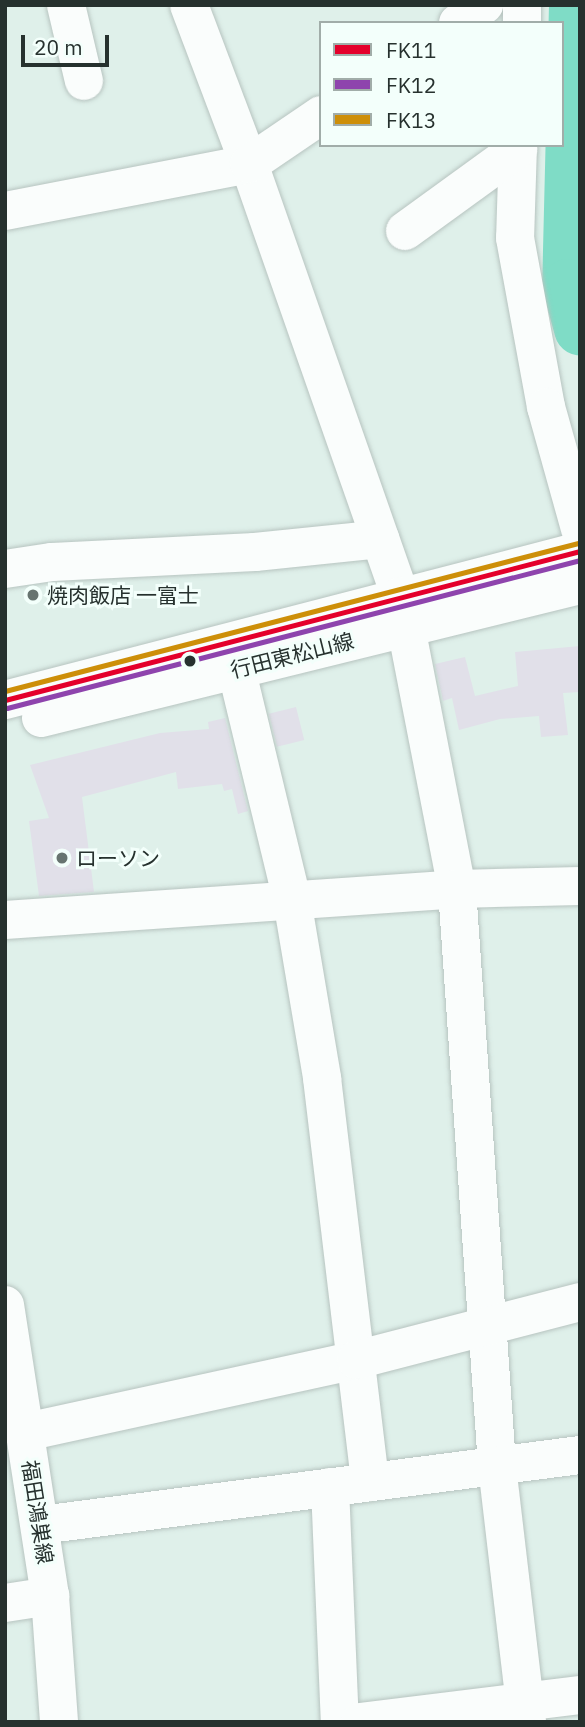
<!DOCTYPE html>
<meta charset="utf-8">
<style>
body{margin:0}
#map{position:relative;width:585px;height:1727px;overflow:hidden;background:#dff0ea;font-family:"IBM Plex Sans","Noto Sans JP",sans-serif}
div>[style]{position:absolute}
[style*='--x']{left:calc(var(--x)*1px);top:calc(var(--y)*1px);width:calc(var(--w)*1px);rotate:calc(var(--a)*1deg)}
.river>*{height:52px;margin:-26px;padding:0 26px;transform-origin:26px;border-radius:26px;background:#7fdcc6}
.building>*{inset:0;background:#e1e0e9;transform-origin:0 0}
.roads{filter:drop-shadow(0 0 2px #b7c4c0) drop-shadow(0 0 2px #b7c4c0)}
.minor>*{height:38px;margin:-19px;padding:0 19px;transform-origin:19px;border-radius:19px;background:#fafdfc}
.major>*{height:38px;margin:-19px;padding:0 19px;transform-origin:19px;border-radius:19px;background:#fafdfc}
.bus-1>*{height:5px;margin:-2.5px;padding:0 2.5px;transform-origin:2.5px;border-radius:2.5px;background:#e4002b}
.bus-2>*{height:5px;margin:-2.5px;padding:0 2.5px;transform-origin:2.5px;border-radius:2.5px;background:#8e44ad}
.bus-3>*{height:5px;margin:-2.5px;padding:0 2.5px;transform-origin:2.5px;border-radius:2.5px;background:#cd8f09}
.dots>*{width:19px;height:19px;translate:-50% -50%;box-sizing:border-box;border:4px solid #f3fffb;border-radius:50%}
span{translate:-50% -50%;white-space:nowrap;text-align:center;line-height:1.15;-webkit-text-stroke:6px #f3fffb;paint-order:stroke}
.poi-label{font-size:21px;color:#26312e}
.left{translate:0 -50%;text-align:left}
.street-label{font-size:21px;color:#26312e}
.frame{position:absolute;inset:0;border:7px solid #26312e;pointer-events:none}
.legend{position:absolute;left:319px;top:21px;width:245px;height:126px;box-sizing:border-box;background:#f3fffb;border:2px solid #a1ada9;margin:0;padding:9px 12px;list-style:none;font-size:21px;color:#26312e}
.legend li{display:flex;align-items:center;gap:14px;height:35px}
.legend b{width:35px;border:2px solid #a1ada9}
.scale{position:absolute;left:21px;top:35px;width:88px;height:32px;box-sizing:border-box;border:4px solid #26312e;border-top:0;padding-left:9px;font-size:21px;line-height:24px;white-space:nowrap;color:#26312e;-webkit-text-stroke:5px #f3fffb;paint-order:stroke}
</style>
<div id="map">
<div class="river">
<div style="--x:575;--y:5;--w:280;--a:91.4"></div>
<div style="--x:568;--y:285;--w:46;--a:74.7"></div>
</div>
<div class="building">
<div style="clip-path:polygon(580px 646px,580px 692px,563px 693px,568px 735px,541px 737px,539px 716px,500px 719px,459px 730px,452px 698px,443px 701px,435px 664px,465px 657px,475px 696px,518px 686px,515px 652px)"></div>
<div style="left:296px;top:707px;width:34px;height:28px;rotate:76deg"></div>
<div style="clip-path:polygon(225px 718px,248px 811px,238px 814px,232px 789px,224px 791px,222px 784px,178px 789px,176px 772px,82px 797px,94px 892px,39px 896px,29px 821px,49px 818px,30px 765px,160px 733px,209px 729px,208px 722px)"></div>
</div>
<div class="roads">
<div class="minor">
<div style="--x:66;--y:5;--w:78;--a:76.7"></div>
<div style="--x:189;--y:5;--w:170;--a:69.3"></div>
<div style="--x:249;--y:164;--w:458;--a:70.7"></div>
<div style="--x:400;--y:596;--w:298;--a:79"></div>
<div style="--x:457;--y:889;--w:578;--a:86.03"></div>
<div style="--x:497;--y:1466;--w:258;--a:83.3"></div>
<div style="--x:458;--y:23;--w:32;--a:-35"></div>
<div style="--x:522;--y:23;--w:18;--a:-90"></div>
<div style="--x:518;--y:145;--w:93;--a:91.8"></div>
<div style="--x:515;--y:238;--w:172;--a:79.6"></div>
<div style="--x:546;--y:407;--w:127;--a:74.4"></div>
<div style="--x:5;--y:211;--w:248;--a:-10.9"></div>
<div style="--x:249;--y:164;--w:87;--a:-34.2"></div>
<div style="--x:405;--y:231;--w:140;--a:-36"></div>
<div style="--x:5;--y:569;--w:48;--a:-8.5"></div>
<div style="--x:52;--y:562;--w:203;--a:-2.8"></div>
<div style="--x:255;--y:552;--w:126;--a:-5.9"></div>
<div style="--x:236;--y:668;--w:239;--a:76.4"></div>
<div style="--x:292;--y:900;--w:181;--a:80.4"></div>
<div style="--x:322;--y:1078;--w:407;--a:83.2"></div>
<div style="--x:5;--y:920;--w:453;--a:-3.9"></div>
<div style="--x:457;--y:889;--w:123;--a:-1.4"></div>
<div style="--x:26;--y:1432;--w:338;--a:-12.3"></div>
<div style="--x:356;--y:1360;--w:231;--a:-14.5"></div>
<div style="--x:330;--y:1487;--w:235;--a:87.6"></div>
<div style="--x:41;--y:1525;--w:544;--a:-7.4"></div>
<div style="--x:5;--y:1603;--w:46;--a:-8.8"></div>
<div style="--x:360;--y:1722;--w:222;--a:-7"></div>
</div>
<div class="major">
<div style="--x:5;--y:700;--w:594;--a:-14.53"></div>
<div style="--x:41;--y:718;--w:555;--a:-13.86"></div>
<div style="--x:5;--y:1305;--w:294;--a:81.2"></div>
<div style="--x:50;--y:1596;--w:126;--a:85.9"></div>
</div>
</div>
<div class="bus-1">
<div style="--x:5;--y:700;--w:594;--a:-14.53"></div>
</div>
<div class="bus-2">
<div style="--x:7;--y:708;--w:592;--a:-14.48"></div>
</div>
<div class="bus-3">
<div style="--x:5;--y:691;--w:592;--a:-14.48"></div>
</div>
<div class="dots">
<div style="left:33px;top:595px;background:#677470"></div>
<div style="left:190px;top:661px;background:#26312e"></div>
<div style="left:62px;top:858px;background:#677470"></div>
</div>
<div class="poi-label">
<span class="left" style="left:47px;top:595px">焼肉飯店 一富士</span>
<span class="left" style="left:76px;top:858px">ローソン</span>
</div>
<div class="street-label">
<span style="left:292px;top:655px;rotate:-14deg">行田東松山線</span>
<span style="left:38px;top:1512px;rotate:81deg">福田鴻巣線</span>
</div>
<div class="frame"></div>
<ul class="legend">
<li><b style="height:9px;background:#e4002b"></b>FK11</li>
<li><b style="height:9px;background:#8e44ad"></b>FK12</li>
<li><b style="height:9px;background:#cd8f09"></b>FK13</li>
</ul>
<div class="scale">20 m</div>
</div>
